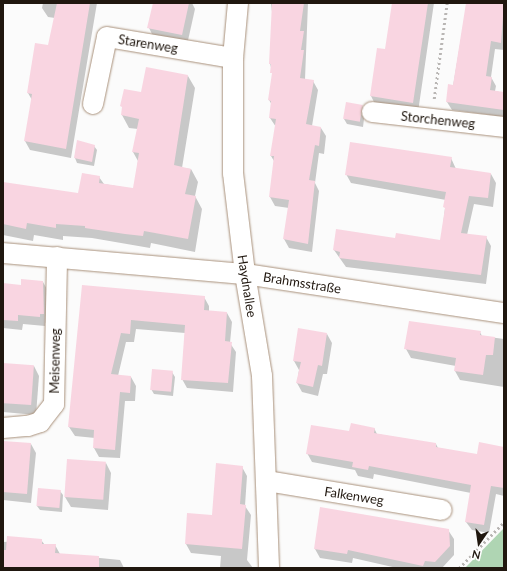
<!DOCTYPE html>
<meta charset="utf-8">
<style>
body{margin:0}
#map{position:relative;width:507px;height:571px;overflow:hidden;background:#fbfbfb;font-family:Lato,sans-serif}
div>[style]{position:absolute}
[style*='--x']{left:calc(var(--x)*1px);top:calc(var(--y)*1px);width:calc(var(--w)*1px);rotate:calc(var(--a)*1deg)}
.forest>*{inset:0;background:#afd5b3}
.shadow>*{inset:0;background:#0003}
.building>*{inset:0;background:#f9d5e1;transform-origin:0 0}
.path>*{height:2.5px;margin-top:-1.25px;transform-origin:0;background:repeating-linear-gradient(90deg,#b9b6b4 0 2px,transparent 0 5px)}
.roads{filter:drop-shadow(0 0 1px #a9917b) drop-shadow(0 0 1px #a9917b)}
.minor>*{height:20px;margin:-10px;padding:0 10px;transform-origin:10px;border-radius:10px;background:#fff}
span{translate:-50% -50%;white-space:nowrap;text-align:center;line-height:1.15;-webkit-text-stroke:3px #fff;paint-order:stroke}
.street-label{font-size:13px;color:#20170f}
.frame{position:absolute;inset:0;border:4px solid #20170f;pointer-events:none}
.north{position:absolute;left:459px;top:523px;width:40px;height:40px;-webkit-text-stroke:3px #fff;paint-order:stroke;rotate:193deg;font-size:11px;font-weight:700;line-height:16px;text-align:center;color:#20170f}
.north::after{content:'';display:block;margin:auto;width:14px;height:18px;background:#20170f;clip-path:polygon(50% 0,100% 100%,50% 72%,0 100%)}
</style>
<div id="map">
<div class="forest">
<div style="clip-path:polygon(504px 528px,504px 568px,465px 568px)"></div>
</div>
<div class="shadow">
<div style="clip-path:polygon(43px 3px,97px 3px,71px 158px,30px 150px,25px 141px,32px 100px,28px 93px,49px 46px,55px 18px,48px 17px,42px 8px)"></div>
<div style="clip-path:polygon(158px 3px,192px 3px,195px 9px,187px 45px,154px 38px,149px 28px)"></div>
<div style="clip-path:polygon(271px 3px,308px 3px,305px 80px,313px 81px,318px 90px,312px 126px,321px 128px,326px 136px,324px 154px,319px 153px,315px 183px,319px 191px,312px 252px,289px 248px,284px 239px,289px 208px,275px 206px,270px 197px,274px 161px,271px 156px,276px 127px,270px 118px,272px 105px,269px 100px,273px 77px,270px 63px,273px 21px)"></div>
<div style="clip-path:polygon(393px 3px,434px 3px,418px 112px,376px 106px,371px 96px,378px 49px,386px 50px)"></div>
<div style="clip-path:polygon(467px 3px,504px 5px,504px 50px,495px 49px,491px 77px,496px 86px,495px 91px,504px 93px,504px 117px,452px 110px,447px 102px,453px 86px)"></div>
<div style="clip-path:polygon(188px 76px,195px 88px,182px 168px,191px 169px,198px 182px,195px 196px,202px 209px,195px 252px,151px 243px,150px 248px,92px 238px,63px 236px,63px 240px,34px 235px,33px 241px,3px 235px,3px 183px,79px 194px,99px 177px,104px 184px,134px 189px,138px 161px,133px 152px,138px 129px,129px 128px,122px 115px,142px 94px)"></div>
<div style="clip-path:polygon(362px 106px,365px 111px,363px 127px,347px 124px,344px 119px)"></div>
<div style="clip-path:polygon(94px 146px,97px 150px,94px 166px,77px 163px,75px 158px)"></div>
<div style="clip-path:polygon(451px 158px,456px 169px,491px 174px,496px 183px,493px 207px,474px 204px,467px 235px,486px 237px,491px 246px,486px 284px,346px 267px,334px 250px,396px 239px,441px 241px,446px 200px,351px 183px,346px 174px)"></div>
<div style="clip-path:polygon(43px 282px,48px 291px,49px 323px,45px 323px,45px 326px,23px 324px,22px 330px,3px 328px,3px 284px,21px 286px)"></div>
<div style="clip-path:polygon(83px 286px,204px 297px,209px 306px,209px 312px,227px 313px,232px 322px,230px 343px,236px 352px,233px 392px,187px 388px,182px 379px,185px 333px,136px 329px,134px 342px,126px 342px,118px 376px,131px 377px,136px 386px,135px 401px,125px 401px,120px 458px,99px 457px,94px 448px,95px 438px,75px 436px,69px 427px)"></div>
<div style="clip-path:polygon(480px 332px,482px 336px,504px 339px,504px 387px,460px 380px,455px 371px,456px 366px,411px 358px,406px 349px)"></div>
<div style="clip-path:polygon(327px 334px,332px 343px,327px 374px,323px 374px,318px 396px,302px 392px,297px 383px,299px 370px,294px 361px)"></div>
<div style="clip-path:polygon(3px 364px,34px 366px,39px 376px,36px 415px,3px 412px)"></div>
<div style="clip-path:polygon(172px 372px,175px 377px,173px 396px,154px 394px,151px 389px)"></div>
<div style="clip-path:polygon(374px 428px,377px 434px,436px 444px,438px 448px,477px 455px,504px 447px,504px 496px,496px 494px,489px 533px,472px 530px,466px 522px,471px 493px,374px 474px,373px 479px,358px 476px,355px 470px,312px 462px,307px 453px,350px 433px)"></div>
<div style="clip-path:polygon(3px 442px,31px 444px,36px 453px,31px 503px,3px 500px)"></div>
<div style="clip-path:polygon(106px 463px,111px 473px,108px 510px,71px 507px,65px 497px)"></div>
<div style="clip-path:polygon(242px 467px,247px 476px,245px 506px,251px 515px,247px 560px,253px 568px,220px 568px,221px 556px,191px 553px,186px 544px,188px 514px,213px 516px)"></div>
<div style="clip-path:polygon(60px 491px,63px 495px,62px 512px,40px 510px,37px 506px)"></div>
<div style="clip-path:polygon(448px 530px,454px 539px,454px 555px,442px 568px,397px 568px,353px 558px,352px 563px,320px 558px,315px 549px)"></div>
<div style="clip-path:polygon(41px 540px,45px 545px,55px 545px,60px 554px,120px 560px,124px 568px,3px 568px,3px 542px)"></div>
</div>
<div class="building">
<div style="clip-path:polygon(57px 3px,90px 3px,66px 149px,24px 141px,32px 94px,27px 93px,35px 43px,48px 45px)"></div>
<div style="clip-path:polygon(153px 3px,189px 3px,182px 35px,147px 28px)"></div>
<div style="clip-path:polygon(272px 3px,304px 3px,300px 31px,304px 31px,301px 50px,304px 50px,300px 78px,314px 80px,306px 124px,321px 127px,319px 146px,315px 145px,309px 180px,315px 181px,308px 244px,283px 239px,289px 200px,269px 197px,274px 156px,270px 156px,276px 119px,269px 118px,271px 101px,268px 100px,272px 73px,270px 73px,271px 64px,269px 64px)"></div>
<div style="clip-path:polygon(392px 3px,428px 3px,413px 103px,370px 96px,377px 48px,385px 49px)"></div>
<div style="clip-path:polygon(466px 3px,504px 3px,501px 43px,491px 41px,486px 76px,492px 77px,490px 90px,504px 92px,504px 110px,446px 102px,448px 84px,453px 85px)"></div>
<div style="clip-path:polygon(146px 67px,188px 75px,174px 165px,191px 169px,185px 194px,196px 196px,188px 239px,144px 231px,143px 236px,125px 234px,85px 228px,85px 226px,56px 224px,56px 228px,27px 223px,26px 229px,3px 224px,3px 182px,78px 193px,82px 173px,100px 176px,99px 183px,133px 188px,139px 153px,132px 152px,139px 119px,121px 115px,122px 107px,120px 106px,124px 89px,141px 92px)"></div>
<div style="left:346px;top:102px;width:17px;height:17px;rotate:10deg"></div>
<div style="clip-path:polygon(77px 140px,95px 145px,92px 162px,74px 158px)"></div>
<div style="clip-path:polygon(350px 142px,452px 157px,450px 167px,491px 173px,488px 198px,469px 196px,461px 233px,487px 236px,481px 275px,339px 258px,340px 252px,333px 250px,336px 229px,395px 238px,396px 233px,440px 240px,445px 208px,443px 207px,446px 192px,345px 175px)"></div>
<div style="clip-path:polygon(21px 279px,43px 281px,44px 314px,40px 314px,40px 317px,18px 315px,18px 321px,3px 320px,3px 283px,21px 285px)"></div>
<div style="clip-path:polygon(82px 285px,205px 296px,204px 310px,227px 312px,225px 341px,232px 342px,228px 383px,181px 380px,185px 325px,131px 320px,130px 334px,121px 333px,111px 374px,131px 376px,130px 393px,120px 392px,115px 450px,93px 448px,94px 430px,68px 427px)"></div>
<div style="clip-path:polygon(409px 321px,481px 331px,480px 335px,495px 337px,493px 355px,486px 355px,483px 375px,454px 371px,456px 358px,404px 349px)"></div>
<div style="clip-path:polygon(298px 328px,327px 333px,322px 366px,318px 365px,313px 387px,296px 383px,301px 362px,293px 361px)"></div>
<div style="left:3px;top:363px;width:31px;height:40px;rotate:4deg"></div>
<div style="left:152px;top:369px;width:21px;height:21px;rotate:5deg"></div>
<div style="clip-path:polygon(351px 423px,375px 428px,374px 433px,436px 443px,436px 447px,477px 454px,479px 442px,504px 447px,504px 488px,491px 486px,484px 525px,465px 522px,471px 485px,369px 466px,368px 470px,352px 467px,353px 462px,306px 454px,311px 425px,349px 431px)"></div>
<div style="clip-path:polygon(3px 441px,31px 443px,27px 494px,3px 492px)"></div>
<div style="left:67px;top:459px;width:39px;height:38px;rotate:4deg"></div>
<div style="clip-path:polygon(216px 463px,243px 466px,240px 504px,246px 505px,242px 549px,185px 544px,187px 513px,212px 515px)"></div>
<div style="left:38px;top:488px;width:23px;height:18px;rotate:5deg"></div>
<div style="clip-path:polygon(320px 507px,449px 529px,450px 546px,435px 562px,425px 561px,423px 566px,348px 550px,347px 554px,314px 549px)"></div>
<div style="clip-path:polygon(7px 536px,42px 539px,42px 544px,56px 544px,55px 553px,99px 556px,99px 568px,3px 567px,3px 550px,6px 550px)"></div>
</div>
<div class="path">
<div style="--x:434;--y:99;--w:97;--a:-82.3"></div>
<div style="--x:459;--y:568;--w:64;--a:-45.6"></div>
</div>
<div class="roads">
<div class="minor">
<div style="--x:238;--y:3;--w:55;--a:95.2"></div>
<div style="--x:233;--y:58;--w:115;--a:90"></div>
<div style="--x:233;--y:173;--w:102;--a:83.2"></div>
<div style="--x:245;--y:274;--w:103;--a:80.5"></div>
<div style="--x:262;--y:376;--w:192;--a:87.9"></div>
<div style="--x:93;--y:104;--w:68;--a:-78.2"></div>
<div style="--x:107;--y:37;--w:128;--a:9.5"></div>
<div style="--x:372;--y:112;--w:133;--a:6.5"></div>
<div style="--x:3;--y:253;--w:243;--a:5"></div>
<div style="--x:245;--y:274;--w:262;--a:8.6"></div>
<div style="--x:3;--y:428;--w:25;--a:-5"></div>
<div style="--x:28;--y:426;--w:13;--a:-18"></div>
<div style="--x:40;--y:422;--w:23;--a:-52"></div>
<div style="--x:54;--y:404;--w:147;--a:-88.8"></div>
<div style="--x:267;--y:481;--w:177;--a:9.4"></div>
</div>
</div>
<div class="street-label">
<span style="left:148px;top:44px;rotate:9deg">Starenweg</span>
<span style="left:438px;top:120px;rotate:6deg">Storchenweg</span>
<span style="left:302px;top:283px;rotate:9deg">Brahmsstraße</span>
<span style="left:247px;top:286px;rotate:81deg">Haydnallee</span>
<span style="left:55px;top:361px;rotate:-89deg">Meisenweg</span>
<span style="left:354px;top:496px;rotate:9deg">Falkenweg</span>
</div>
<div class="frame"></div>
<div class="north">N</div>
</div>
